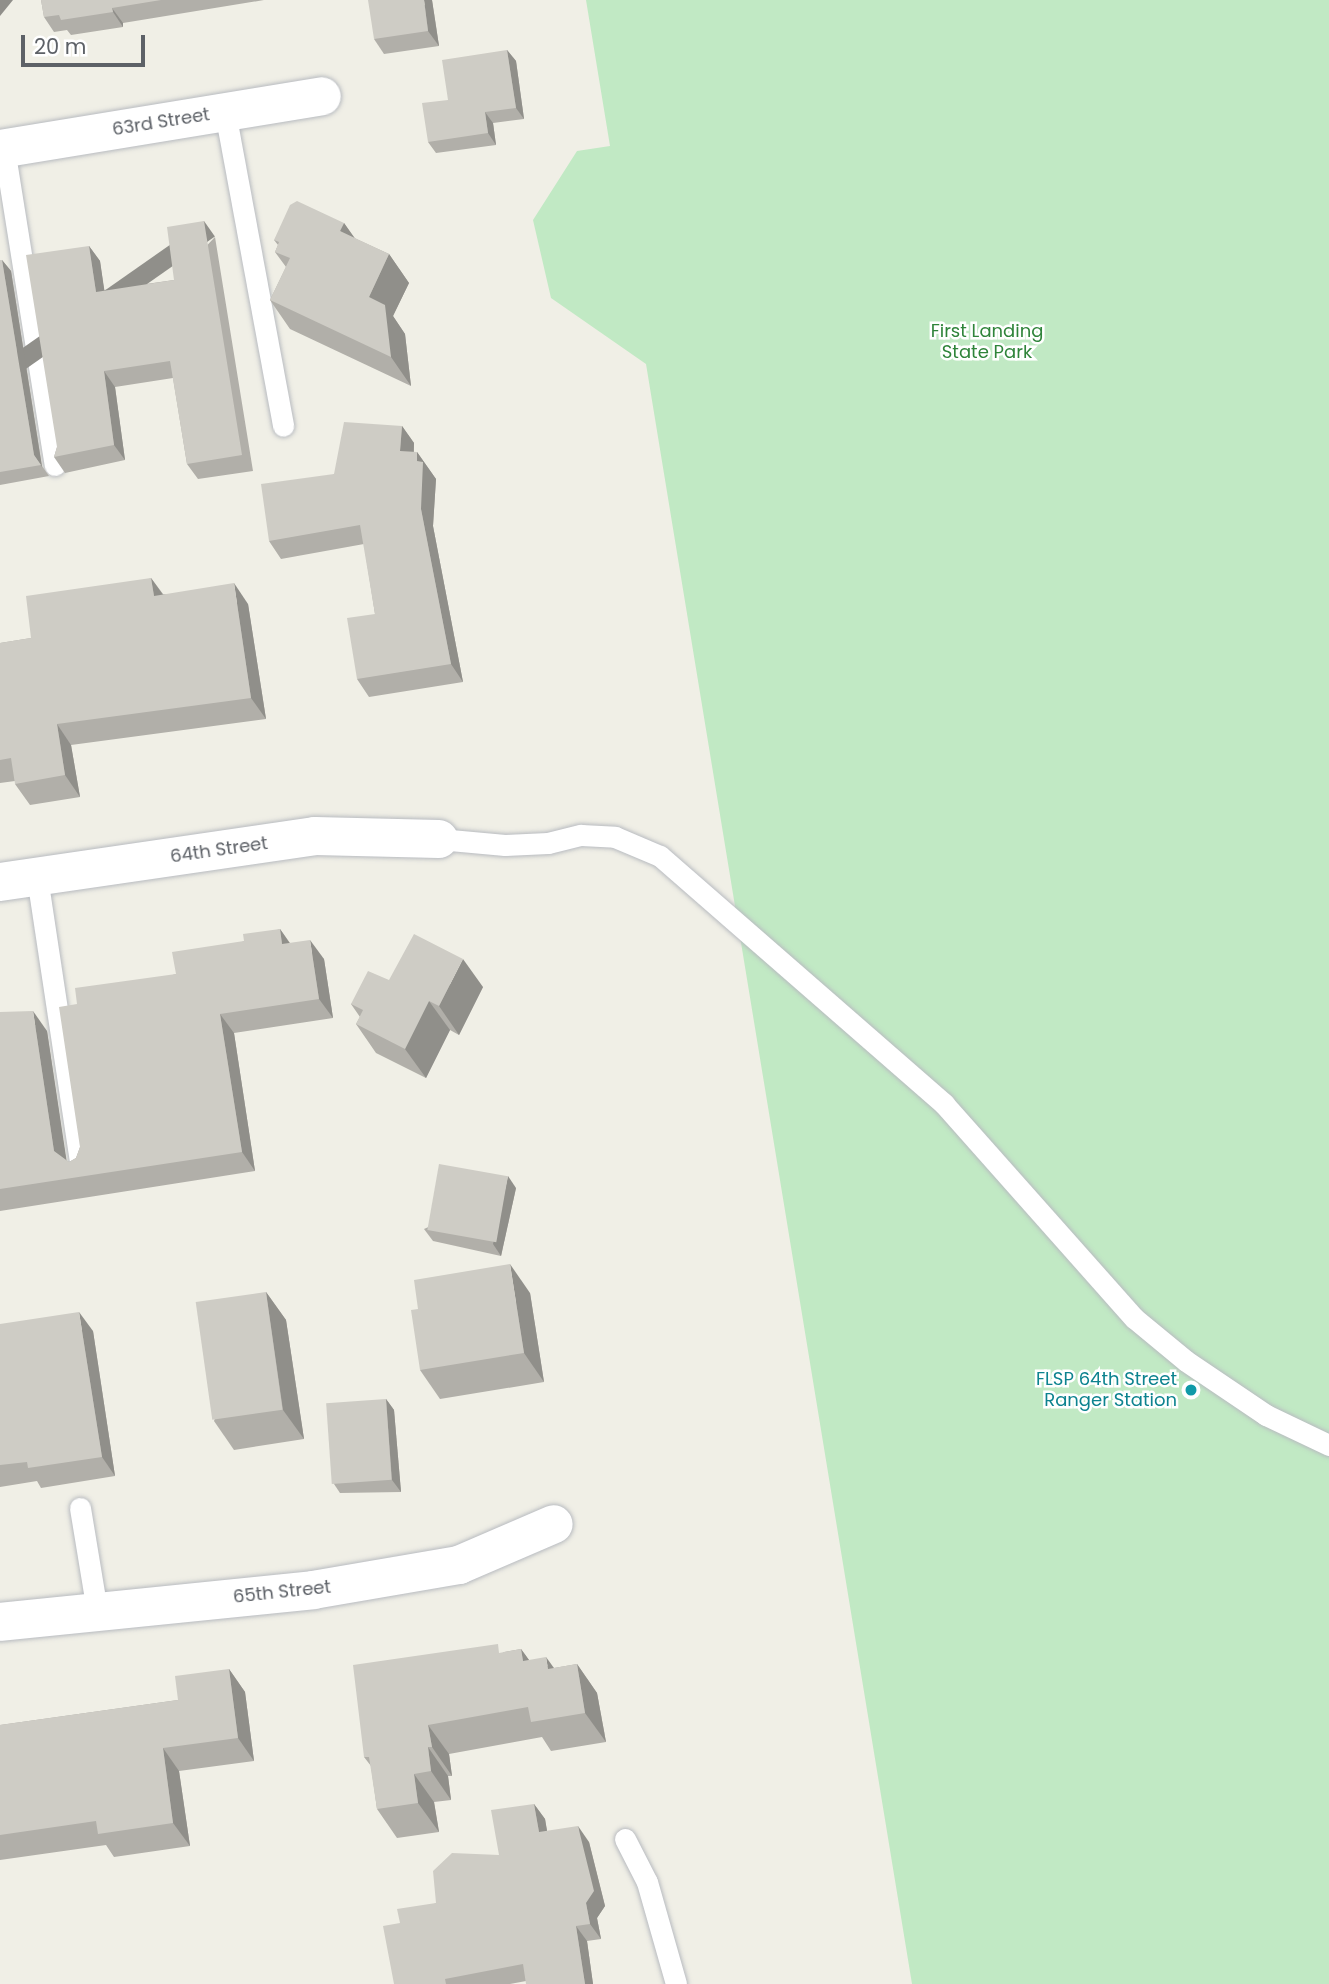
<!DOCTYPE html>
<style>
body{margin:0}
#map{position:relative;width:1329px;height:1984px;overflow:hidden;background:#f0efe6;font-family:Poppins,sans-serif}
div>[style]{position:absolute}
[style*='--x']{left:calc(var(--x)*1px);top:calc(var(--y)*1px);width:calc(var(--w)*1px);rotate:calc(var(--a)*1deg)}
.green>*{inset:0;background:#c1e9c4}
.roads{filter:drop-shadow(0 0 2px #b8bbc0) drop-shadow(0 0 2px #b8bbc0)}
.lane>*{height:21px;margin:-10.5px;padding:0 10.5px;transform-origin:10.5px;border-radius:10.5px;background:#fff}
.street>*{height:38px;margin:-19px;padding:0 19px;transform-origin:19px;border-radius:19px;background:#fff}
.wall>*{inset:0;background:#b1afa9}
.shaded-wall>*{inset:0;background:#908f8a;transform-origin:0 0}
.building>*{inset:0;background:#ceccc5;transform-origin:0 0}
.dots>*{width:19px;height:19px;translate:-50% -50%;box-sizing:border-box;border:4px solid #fff;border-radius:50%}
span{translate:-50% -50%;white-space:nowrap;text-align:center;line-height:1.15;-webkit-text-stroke:5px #fff;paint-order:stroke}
.street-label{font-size:18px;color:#5d6167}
.park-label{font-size:18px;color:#2f843a}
.culture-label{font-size:18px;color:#0d838f}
.right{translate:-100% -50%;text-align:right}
.scale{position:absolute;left:21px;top:35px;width:124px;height:32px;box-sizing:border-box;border:4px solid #5d6167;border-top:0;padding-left:9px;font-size:21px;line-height:24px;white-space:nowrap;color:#5d6167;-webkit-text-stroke:5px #fff;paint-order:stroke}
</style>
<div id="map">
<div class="green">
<div style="clip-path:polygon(586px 0,1329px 0,1329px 1984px,912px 1984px,646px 364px,551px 298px,533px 220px,577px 151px,610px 146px)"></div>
</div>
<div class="roads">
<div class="lane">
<div style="--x:225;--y:112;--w:319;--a:79.5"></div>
<div style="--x:4;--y:148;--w:321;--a:80.9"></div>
<div style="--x:439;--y:839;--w:66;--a:5.2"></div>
<div style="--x:505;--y:845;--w:43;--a:-2.7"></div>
<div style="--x:548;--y:843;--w:34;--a:-14"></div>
<div style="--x:581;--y:835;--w:34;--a:3"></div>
<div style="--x:615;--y:837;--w:49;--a:22.9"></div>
<div style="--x:660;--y:856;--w:377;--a:41.1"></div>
<div style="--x:944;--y:1104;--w:286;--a:48.4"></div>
<div style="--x:1134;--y:1318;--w:67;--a:39.6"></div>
<div style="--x:1186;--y:1361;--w:97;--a:34"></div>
<div style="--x:1266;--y:1415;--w:70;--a:25.5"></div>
<div style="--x:37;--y:877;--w:294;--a:81.4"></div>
<div style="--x:80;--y:1508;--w:104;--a:80.6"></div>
<div style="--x:625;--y:1839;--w:48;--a:62.9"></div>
<div style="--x:647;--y:1882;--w:106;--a:74.1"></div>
</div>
<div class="street">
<div style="--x:0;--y:149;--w:326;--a:-9.3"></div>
<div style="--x:0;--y:882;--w:318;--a:-8.3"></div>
<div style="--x:315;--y:836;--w:124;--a:1.4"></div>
<div style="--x:0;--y:1622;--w:315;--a:-5.8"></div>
<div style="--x:313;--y:1590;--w:148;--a:-9.7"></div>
<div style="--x:459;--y:1565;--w:103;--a:-23.3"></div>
</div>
</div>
<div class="wall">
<div style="clip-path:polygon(41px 0,264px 0,123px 23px,123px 27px,71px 35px,67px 30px,54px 32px,44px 17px)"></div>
<div style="clip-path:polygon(432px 0,439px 46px,384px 54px,374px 39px)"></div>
<div style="clip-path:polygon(507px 50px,516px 61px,524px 119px,493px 123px,496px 145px,436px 153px,428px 142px,448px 100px)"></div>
<div style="clip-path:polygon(344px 223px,354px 238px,389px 254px,409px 283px,393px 316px,405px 334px,411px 386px,290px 329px,270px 300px,286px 267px,275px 252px,278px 245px,274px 240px)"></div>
<div style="clip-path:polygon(215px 237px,253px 471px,198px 479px,187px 464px,173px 378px,115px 387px,125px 460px,65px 473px,54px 457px,57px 447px,89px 246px,100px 261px,104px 290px,174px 280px)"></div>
<div style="clip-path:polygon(0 260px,2px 260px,11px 271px,42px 466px,49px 476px,0 485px)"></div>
<div style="clip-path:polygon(402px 426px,414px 443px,414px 452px,417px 452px,436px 479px,433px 526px,463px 682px,369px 697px,357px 679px,375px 614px,364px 544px,281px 559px,269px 541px,334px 474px)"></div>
<div style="clip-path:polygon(151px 578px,163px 594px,248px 604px,266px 719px,71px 745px,80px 797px,30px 805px,15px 784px,15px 781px,0 783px,0 643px,31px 638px)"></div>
<div style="clip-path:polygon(280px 929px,290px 943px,324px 959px,333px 1018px,234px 1033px,255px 1171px,0 1211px,0 1012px,47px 1031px,66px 1160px,69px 1162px,76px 1158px,80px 1147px,77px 1004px,176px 974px,244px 941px)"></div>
<div style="clip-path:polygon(389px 980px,483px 987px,459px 1035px,450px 1030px,426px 1078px,376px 1053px,356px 1024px,360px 1017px,351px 1004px)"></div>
<div style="clip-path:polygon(516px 1188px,501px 1256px,433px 1241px,424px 1229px)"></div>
<div style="clip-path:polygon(266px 1292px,286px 1320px,304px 1439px,234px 1450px,214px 1421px)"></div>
<div style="clip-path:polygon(530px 1293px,544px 1382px,440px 1399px,420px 1370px)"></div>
<div style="clip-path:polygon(0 1324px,93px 1331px,115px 1476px,41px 1488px,37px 1481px,0 1487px)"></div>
<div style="clip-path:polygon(386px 1399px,394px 1410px,401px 1492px,340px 1493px,332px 1481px)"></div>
<div style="clip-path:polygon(521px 1649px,529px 1660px,554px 1668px,577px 1664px,597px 1693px,606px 1742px,551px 1751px,542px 1737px,449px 1754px,452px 1776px,448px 1776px,451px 1800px,434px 1802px,439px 1832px,397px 1838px,377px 1809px,371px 1766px,364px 1757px,504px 1652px)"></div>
<div style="clip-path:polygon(229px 1669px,245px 1692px,254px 1761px,179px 1771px,190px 1846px,114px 1857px,106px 1845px,0 1860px,0 1725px,178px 1700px)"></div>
<div style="clip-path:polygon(534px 1804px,545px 1819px,547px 1831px,589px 1842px,605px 1906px,597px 1918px,601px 1939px,587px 1941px,593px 1984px,526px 1984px,526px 1981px,510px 1984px,394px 1984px,400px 1923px,436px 1903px,499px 1855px)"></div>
</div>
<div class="shaded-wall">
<div style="clip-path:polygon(0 0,13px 0,0 16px)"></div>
<div style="clip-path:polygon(424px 0,432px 0,439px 46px,428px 31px)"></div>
<div style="clip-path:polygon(112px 8px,123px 23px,123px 27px,113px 12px)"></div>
<div style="clip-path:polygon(507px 50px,516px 61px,524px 119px,516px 108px)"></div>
<div style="clip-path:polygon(485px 112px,493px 123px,496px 145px,488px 133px)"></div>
<div style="left:204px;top:221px;width:19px;height:237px;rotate:55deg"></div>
<div style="clip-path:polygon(344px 223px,364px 251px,340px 231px)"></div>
<div style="clip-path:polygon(89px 246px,100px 261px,107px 308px,96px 292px)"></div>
<div style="clip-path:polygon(389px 254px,409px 283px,393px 316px,405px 334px,411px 386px,391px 357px,369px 297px)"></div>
<div style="clip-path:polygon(2px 260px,11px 271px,42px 467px,34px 455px)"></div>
<div style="clip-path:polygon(104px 371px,115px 387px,125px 460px,114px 445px)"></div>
<div style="clip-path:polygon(402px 426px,414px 443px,413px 469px,400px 451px)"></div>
<div style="clip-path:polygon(417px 452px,436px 479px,433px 526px,463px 682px,451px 664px,421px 509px,417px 461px)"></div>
<div style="clip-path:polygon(151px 578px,166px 599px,154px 596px)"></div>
<div style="clip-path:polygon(234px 583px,248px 604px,266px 719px,251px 698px)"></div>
<div style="clip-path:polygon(57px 724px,71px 745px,80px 797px,65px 775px)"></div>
<div style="clip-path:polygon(280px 929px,293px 948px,282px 944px)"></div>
<div style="clip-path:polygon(310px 940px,324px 959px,333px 1018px,319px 999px)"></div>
<div style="clip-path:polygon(463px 959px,483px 987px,459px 1035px,439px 1006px)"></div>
<div style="clip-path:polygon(429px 1001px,450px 1030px,426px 1078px,405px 1049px)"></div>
<div style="clip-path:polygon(33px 1011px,47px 1031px,68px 1170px,54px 1151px)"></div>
<div style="clip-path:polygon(220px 1014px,234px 1033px,255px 1171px,242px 1152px)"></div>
<div style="clip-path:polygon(508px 1176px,516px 1188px,501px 1256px,493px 1244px)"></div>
<div style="clip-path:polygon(510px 1264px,530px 1293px,544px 1382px,524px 1353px)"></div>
<div style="clip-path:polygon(266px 1292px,286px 1320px,304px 1439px,283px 1410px)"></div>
<div style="clip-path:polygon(79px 1312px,93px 1331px,115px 1476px,102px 1457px)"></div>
<div style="clip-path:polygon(386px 1399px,394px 1410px,401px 1492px,392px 1480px)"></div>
<div style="clip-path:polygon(521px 1649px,542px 1678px,523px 1661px)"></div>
<div style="clip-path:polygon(546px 1657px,567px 1686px,548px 1669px)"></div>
<div style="clip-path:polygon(577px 1664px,597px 1693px,606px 1742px,585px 1713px)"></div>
<div style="clip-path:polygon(229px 1669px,245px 1692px,254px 1761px,238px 1738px)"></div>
<div style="clip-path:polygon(428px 1725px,449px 1754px,452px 1776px,432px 1747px)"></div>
<div style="clip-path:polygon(428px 1747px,448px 1776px,451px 1800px,431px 1771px)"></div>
<div style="clip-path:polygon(163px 1748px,179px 1771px,190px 1846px,173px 1823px)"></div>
<div style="clip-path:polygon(414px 1774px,434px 1802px,439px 1832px,418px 1803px)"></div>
<div style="clip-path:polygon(534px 1804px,545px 1819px,550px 1848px,539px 1832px)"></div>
<div style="clip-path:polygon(578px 1826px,589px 1842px,605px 1906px,597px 1918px,601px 1939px,590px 1924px,586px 1903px)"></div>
<div style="clip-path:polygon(576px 1926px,587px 1941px,593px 1984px,585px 1984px)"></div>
</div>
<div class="building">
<div style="clip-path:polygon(41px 0,161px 0,112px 8px,113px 12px,61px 20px,59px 15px,44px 17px)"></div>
<div style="clip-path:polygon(368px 0,424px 0,428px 31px,374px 39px)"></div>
<div style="clip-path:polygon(507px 50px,516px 108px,485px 112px,488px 133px,428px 142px,422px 103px,448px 100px,442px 60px)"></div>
<div style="clip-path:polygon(297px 201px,344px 223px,340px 231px,389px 254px,369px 297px,385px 305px,391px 357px,270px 300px,290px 258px,275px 252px,279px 242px,274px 240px,290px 205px)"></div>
<div style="clip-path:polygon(204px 221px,242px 455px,187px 464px,170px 361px,104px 371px,114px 445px,54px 457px,57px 447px,26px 255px,89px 246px,96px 292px,174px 280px,167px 227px)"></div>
<div style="clip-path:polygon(0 260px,2px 260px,34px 455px,41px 465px,0 472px)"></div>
<div style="clip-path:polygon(344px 422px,402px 426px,400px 451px,417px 452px,417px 461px,423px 462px,421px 509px,451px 664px,357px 679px,347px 618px,375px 614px,360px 525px,269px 541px,261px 484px,334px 474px)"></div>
<div style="clip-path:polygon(151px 578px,154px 596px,234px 583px,251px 698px,57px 724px,65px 775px,15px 784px,11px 758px,0 760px,0 643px,31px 638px,26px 596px)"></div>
<div style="clip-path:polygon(280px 929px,282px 944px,310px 940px,319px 999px,220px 1014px,242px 1152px,0 1189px,0 1012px,33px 1011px,54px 1151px,69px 1162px,76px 1158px,80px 1147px,59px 1007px,77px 1004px,75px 988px,176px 974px,172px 952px,244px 941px,243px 934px)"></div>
<div style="clip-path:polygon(414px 934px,463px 959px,439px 1006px,429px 1001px,405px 1049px,356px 1024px,363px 1010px,351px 1004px,368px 971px,389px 980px)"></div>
<div style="left:439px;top:1164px;width:70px;height:67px;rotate:10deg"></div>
<div style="clip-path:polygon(510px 1264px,524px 1353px,420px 1370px,411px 1310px,418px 1309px,414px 1280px)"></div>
<div style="left:266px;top:1292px;width:119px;height:71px;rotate:82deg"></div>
<div style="clip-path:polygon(79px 1312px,102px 1457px,28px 1468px,27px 1462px,0 1465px,0 1324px)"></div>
<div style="left:386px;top:1399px;width:81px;height:60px;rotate:86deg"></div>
<div style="clip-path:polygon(498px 1644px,499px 1653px,521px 1649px,523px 1661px,546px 1657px,548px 1669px,577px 1664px,585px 1713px,531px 1722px,528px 1707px,428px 1725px,432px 1747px,428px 1747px,431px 1771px,414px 1774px,418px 1803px,377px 1809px,369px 1757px,364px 1757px,353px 1665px)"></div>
<div style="clip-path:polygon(229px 1669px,238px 1738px,163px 1748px,173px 1823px,98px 1834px,96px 1821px,0 1835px,0 1725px,178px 1700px,175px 1676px)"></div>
<div style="clip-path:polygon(534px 1804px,539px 1832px,578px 1826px,594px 1891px,586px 1903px,590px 1924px,576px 1926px,585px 1984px,526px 1984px,523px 1964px,445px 1979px,446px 1984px,394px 1984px,383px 1926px,400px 1923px,397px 1909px,436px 1903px,433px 1871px,452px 1853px,499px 1855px,491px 1810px)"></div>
</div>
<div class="dots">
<div style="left:1191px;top:1390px;background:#0f9aa8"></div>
</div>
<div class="street-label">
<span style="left:161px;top:122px;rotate:-9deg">63rd Street</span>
<span style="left:219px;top:850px;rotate:-8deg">64th Street</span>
<span style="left:282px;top:1592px;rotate:-6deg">65th Street</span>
</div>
<div class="park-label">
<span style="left:987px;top:342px">First Landing<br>State Park</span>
</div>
<div class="culture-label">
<span class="right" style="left:1177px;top:1390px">FLSP 64th Street<br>Ranger Station</span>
</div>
<div class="scale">20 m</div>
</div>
